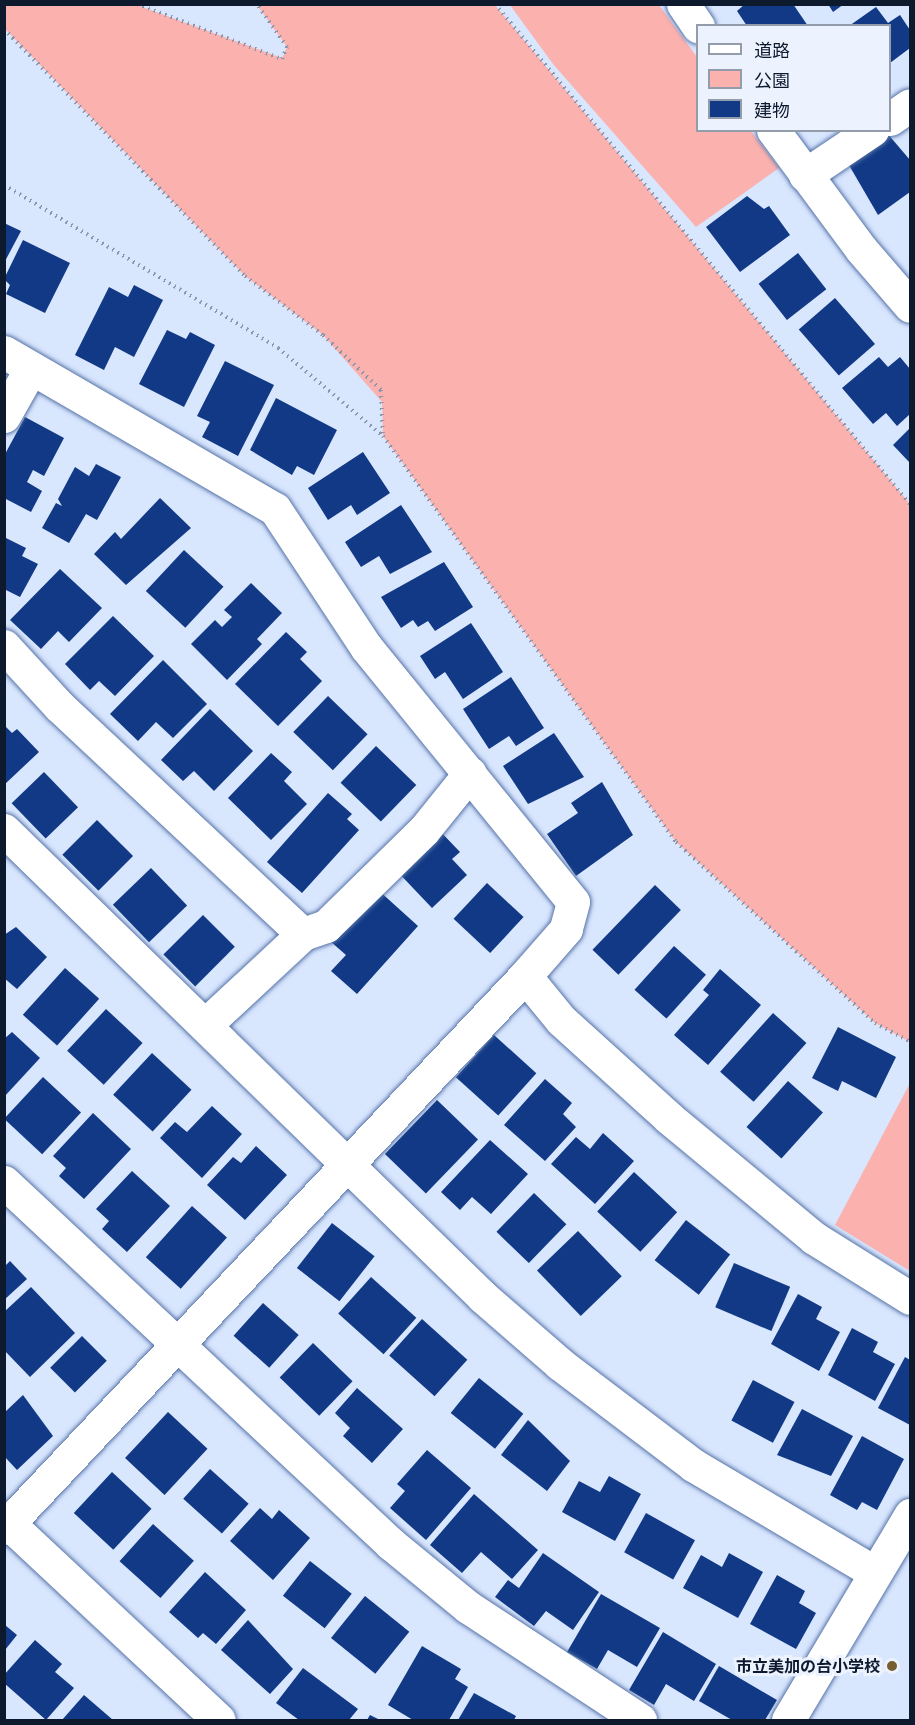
<!DOCTYPE html>
<meta charset="utf-8">
<style>
body{margin:0}
#map{position:relative;width:915px;height:1725px;overflow:hidden;background:#d8e6fe;font-family:"Archivo Narrow","Noto Sans JP",sans-serif}
div>[style]{position:absolute}
[style*='--x']{left:calc(var(--x)*1px);top:calc(var(--y)*1px);width:calc(var(--w)*1px);rotate:calc(var(--a)*1deg)}
.green>*{inset:0;background:#fbb2af}
.building>*{inset:0;background:#113985;transform-origin:0 0}
.path>*{height:4px;margin-top:-2px;transform-origin:0;background:repeating-linear-gradient(90deg,#8895ac 0 1.5px,transparent 0 6px)}
.roads{filter:drop-shadow(0 0 2px #5673a8) drop-shadow(0 0 2px #5673a8)}
.street>*{height:33px;margin:-16.5px;padding:0 16.5px;transform-origin:16.5px;border-radius:16.5px;background:#fff}
.dots>*{width:16px;height:16px;translate:-50% -50%;box-sizing:border-box;border:3px solid #ecf3ff;border-radius:50%}
span{translate:-50% -50%;white-space:nowrap;text-align:center;line-height:1.15;-webkit-text-stroke:6px #ecf3ff;paint-order:stroke}
.poi-label{font-size:16px;color:#0d192d;font-weight:700}
.right{translate:-100% -50%;text-align:right}
.frame{position:absolute;inset:0;border:6px solid #0d192d;pointer-events:none}
.legend{position:absolute;left:696px;top:24px;width:195px;height:108px;box-sizing:border-box;background:#ecf3ff;border:2px solid #939cab;margin:0;padding:8px 10px;list-style:none;font-size:18px;color:#0d192d}
.legend li{display:flex;align-items:center;gap:12px;height:30px}
.legend b{width:30px;border:2px solid #939cab}
</style>
<div id="map">
<div class="green">
<div style="clip-path:polygon(495px 5px,910px 504px,910px 1042px,875px 1023px,676px 842px,383px 436px,382px 402px,323px 335px,245px 276px,5px 29px,5px 5px,137px 5px,282px 58px,287px 47px,257px 5px)"></div>
<div style="clip-path:polygon(510px 5px,659px 5px,697px 57px,698px 130px,751px 131px,779px 168px,696px 227px,553px 64px)"></div>
<div style="clip-path:polygon(910px 1083px,910px 1271px,835px 1225px)"></div>
</div>
<div class="building">
<div style="clip-path:polygon(745px 4px,793px 4px,808px 26px,747px 26px,737px 11px)"></div>
<div style="clip-path:polygon(828px 4px,844px 4px,833px 12px)"></div>
<div style="clip-path:polygon(876px 7px,888px 23px,900px 15px,910px 30px,910px 48px,890px 63px,890px 26px,849px 26px)"></div>
<div style="clip-path:polygon(887px 133px,910px 160px,910px 192px,878px 215px,846px 160px)"></div>
<div style="clip-path:polygon(747px 196px,764px 209px,769px 206px,790px 235px,740px 272px,706px 227px)"></div>
<div style="clip-path:polygon(4px 223px,21px 231px,4px 263px)"></div>
<div style="clip-path:polygon(23px 240px,70px 263px,45px 313px,6px 294px,10px 285px,4px 279px)"></div>
<div style="left:798px;top:253px;width:46px;height:50px;rotate:52deg"></div>
<div style="clip-path:polygon(134px 285px,163px 300px,134px 357px,115px 347px,104px 370px,75px 355px,109px 287px,128px 297px)"></div>
<div style="left:835px;top:298px;width:61px;height:48px;rotate:49deg"></div>
<div style="clip-path:polygon(167px 330px,186px 339px,190px 332px,215px 345px,184px 407px,139px 384px)"></div>
<div style="clip-path:polygon(879px 357px,888px 367px,900px 357px,910px 369px,910px 414px,897px 426px,886px 413px,873px 424px,842px 388px)"></div>
<div style="clip-path:polygon(225px 361px,274px 385px,238px 456px,202px 437px,210px 422px,197px 416px)"></div>
<div style="clip-path:polygon(276px 398px,337px 430px,314px 475px,297px 466px,292px 475px,250px 450px)"></div>
<div style="clip-path:polygon(25px 417px,64px 438px,44px 476px,33px 470px,27px 482px,42px 491px,31px 512px,4px 498px,4px 456px)"></div>
<div style="clip-path:polygon(910px 428px,910px 463px,893px 445px)"></div>
<div style="clip-path:polygon(363px 452px,390px 493px,357px 515px,351px 505px,328px 520px,308px 488px)"></div>
<div style="clip-path:polygon(96px 464px,121px 477px,97px 520px,86px 514px,69px 543px,42px 528px,56px 503px,62px 506px,58px 499px,75px 467px,89px 476px)"></div>
<div style="clip-path:polygon(160px 498px,191px 528px,126px 585px,94px 554px,115px 532px,121px 539px)"></div>
<div style="clip-path:polygon(401px 505px,432px 552px,390px 574px,379px 556px,361px 567px,345px 542px)"></div>
<div style="clip-path:polygon(4px 537px,26px 548px,22px 556px,38px 564px,20px 597px,4px 589px)"></div>
<div style="left:184px;top:550px;width:54px;height:56px;rotate:43deg"></div>
<div style="clip-path:polygon(444px 562px,473px 607px,435px 631px,428px 621px,418px 627px,413px 620px,401px 628px,381px 597px)"></div>
<div style="clip-path:polygon(60px 569px,102px 608px,69px 642px,58px 631px,41px 649px,10px 620px)"></div>
<div style="clip-path:polygon(251px 583px,282px 613px,257px 639px,262px 644px,227px 680px,191px 644px,215px 620px,222px 627px,232px 617px,224px 610px)"></div>
<div style="clip-path:polygon(113px 616px,154px 656px,115px 696px,99px 681px,90px 690px,65px 664px)"></div>
<div style="clip-path:polygon(471px 623px,503px 672px,463px 699px,445px 672px,435px 679px,420px 656px)"></div>
<div style="clip-path:polygon(286px 632px,307px 652px,300px 659px,322px 681px,278px 726px,235px 684px)"></div>
<div style="clip-path:polygon(163px 660px,207px 704px,173px 738px,156px 722px,138px 741px,110px 714px)"></div>
<div style="clip-path:polygon(511px 677px,544px 728px,516px 746px,509px 736px,489px 749px,463px 709px)"></div>
<div style="left:328px;top:696px;width:55px;height:50px;rotate:44deg"></div>
<div style="clip-path:polygon(210px 709px,253px 751px,214px 791px,194px 771px,183px 781px,161px 760px)"></div>
<div style="clip-path:polygon(4px 725px,12px 733px,17px 729px,39px 752px,4px 785px)"></div>
<div style="clip-path:polygon(554px 733px,584px 777px,528px 804px,503px 766px)"></div>
<div style="left:376px;top:746px;width:56px;height:51px;rotate:44deg"></div>
<div style="clip-path:polygon(271px 753px,292px 772px,284px 781px,307px 804px,271px 840px,228px 798px)"></div>
<div style="left:44px;top:772px;width:49px;height:45px;rotate:46deg"></div>
<div style="clip-path:polygon(602px 782px,633px 835px,576px 876px,547px 834px,578px 813px,571px 803px)"></div>
<div style="clip-path:polygon(328px 793px,352px 814px,347px 819px,359px 830px,302px 893px,267px 862px)"></div>
<div style="left:97px;top:820px;width:51px;height:49px;rotate:45deg"></div>
<div style="clip-path:polygon(437px 828px,460px 852px,452px 859px,467px 875px,432px 908px,394px 868px)"></div>
<div style="left:151px;top:868px;width:52px;height:53px;rotate:46deg"></div>
<div style="left:487px;top:883px;width:50px;height:49px;rotate:43deg"></div>
<div style="left:655px;top:885px;width:36px;height:90px;rotate:44deg"></div>
<div style="clip-path:polygon(377px 889px,418px 926px,357px 994px,331px 971px,346px 955px,330px 941px)"></div>
<div style="left:203px;top:915px;width:45px;height:56px;rotate:45deg"></div>
<div style="clip-path:polygon(16px 927px,47px 957px,17px 989px,4px 978px,4px 935px)"></div>
<div style="left:674px;top:946px;width:43px;height:59px;rotate:42deg"></div>
<div style="left:65px;top:968px;width:46px;height:63px;rotate:42deg"></div>
<div style="clip-path:polygon(720px 969px,761px 1005px,708px 1065px,674px 1035px,709px 995px,703px 990px)"></div>
<div style="left:106px;top:1009px;width:50px;height:57px;rotate:43deg"></div>
<div style="left:773px;top:1013px;width:45px;height:79px;rotate:42deg"></div>
<div style="clip-path:polygon(838px 1027px,896px 1057px,876px 1098px,842px 1081px,838px 1091px,812px 1078px)"></div>
<div style="clip-path:polygon(12px 1032px,40px 1058px,4px 1097px,4px 1039px)"></div>
<div style="left:494px;top:1035px;width:57px;height:57px;rotate:42deg"></div>
<div style="left:152px;top:1053px;width:54px;height:57px;rotate:43deg"></div>
<div style="left:43px;top:1077px;width:52px;height:57px;rotate:43deg"></div>
<div style="clip-path:polygon(545px 1079px,572px 1103px,563px 1114px,576px 1127px,545px 1161px,504px 1125px)"></div>
<div style="left:788px;top:1081px;width:47px;height:62px;rotate:42deg"></div>
<div style="left:437px;top:1100px;width:57px;height:75px;rotate:44deg"></div>
<div style="clip-path:polygon(212px 1106px,242px 1134px,202px 1178px,160px 1138px,175px 1122px,187px 1132px)"></div>
<div style="clip-path:polygon(93px 1113px,131px 1149px,84px 1199px,59px 1176px,66px 1168px,53px 1156px)"></div>
<div style="clip-path:polygon(603px 1133px,634px 1161px,595px 1204px,551px 1164px,576px 1137px,590px 1149px)"></div>
<div style="clip-path:polygon(490px 1140px,528px 1174px,491px 1214px,472px 1197px,460px 1210px,441px 1192px)"></div>
<div style="clip-path:polygon(256px 1146px,287px 1175px,245px 1220px,207px 1185px,233px 1157px,241px 1163px)"></div>
<div style="clip-path:polygon(132px 1171px,170px 1206px,127px 1252px,102px 1229px,109px 1221px,96px 1209px)"></div>
<div style="left:634px;top:1172px;width:59px;height:54px;rotate:43deg"></div>
<div style="left:534px;top:1193px;width:45px;height:54px;rotate:44deg"></div>
<div style="left:192px;top:1206px;width:47px;height:69px;rotate:42deg"></div>
<div style="left:686px;top:1220px;width:56px;height:51px;rotate:38deg"></div>
<div style="left:332px;top:1223px;width:54px;height:57px;rotate:38deg"></div>
<div style="left:578px;top:1231px;width:63px;height:57px;rotate:46deg"></div>
<div style="clip-path:polygon(10px 1261px,27px 1279px,4px 1300px,4px 1267px)"></div>
<div style="left:734px;top:1263px;width:61px;height:48px;rotate:23deg"></div>
<div style="left:371px;top:1277px;width:61px;height:49px;rotate:42deg"></div>
<div style="clip-path:polygon(31px 1287px,75px 1333px,30px 1377px,4px 1350px,4px 1312px)"></div>
<div style="clip-path:polygon(798px 1294px,822px 1307px,816px 1319px,840px 1332px,819px 1371px,771px 1344px)"></div>
<div style="left:263px;top:1303px;width:48px;height:44px;rotate:42deg"></div>
<div style="left:422px;top:1319px;width:61px;height:49px;rotate:42deg"></div>
<div style="clip-path:polygon(852px 1328px,878px 1342px,873px 1352px,895px 1364px,875px 1401px,828px 1375px)"></div>
<div style="left:82px;top:1336px;width:35px;height:45px;rotate:45deg"></div>
<div style="left:313px;top:1343px;width:55px;height:48px;rotate:44deg"></div>
<div style="clip-path:polygon(905px 1357px,910px 1360px,910px 1425px,878px 1408px)"></div>
<div style="left:479px;top:1378px;width:57px;height:45px;rotate:39deg"></div>
<div style="left:753px;top:1380px;width:47px;height:46px;rotate:28deg"></div>
<div style="clip-path:polygon(357px 1388px,403px 1429px,372px 1463px,343px 1436px,350px 1428px,335px 1413px)"></div>
<div style="clip-path:polygon(23px 1395px,53px 1436px,17px 1470px,4px 1456px,4px 1413px)"></div>
<div style="clip-path:polygon(802px 1409px,853px 1436px,831px 1476px,777px 1455px)"></div>
<div style="left:168px;top:1412px;width:54px;height:63px;rotate:43deg"></div>
<div style="clip-path:polygon(528px 1420px,570px 1461px,547px 1491px,501px 1455px)"></div>
<div style="clip-path:polygon(862px 1436px,904px 1459px,877px 1510px,862px 1502px,857px 1510px,830px 1495px)"></div>
<div style="clip-path:polygon(427px 1450px,471px 1488px,426px 1540px,390px 1508px,405px 1491px,397px 1484px)"></div>
<div style="left:210px;top:1469px;width:52px;height:40px;rotate:42deg"></div>
<div style="left:112px;top:1472px;width:54px;height:56px;rotate:43deg"></div>
<div style="clip-path:polygon(609px 1476px,641px 1494px,615px 1541px,562px 1512px,579px 1481px,600px 1492px)"></div>
<div style="clip-path:polygon(474px 1494px,538px 1550px,512px 1579px,481px 1552px,462px 1573px,430px 1545px)"></div>
<div style="clip-path:polygon(260px 1508px,272px 1519px,279px 1510px,310px 1538px,273px 1580px,230px 1541px)"></div>
<div style="left:646px;top:1513px;width:56px;height:45px;rotate:29deg"></div>
<div style="left:153px;top:1524px;width:55px;height:50px;rotate:42deg"></div>
<div style="clip-path:polygon(543px 1553px,599px 1592px,573px 1630px,546px 1611px,534px 1626px,495px 1597px,508px 1580px,519px 1588px)"></div>
<div style="clip-path:polygon(729px 1553px,763px 1572px,738px 1618px,683px 1588px,701px 1555px,722px 1567px)"></div>
<div style="left:310px;top:1561px;width:53px;height:44px;rotate:38deg"></div>
<div style="clip-path:polygon(205px 1572px,246px 1610px,216px 1644px,203px 1633px,198px 1638px,169px 1612px)"></div>
<div style="clip-path:polygon(777px 1575px,805px 1591px,799px 1603px,816px 1613px,796px 1649px,750px 1624px)"></div>
<div style="clip-path:polygon(601px 1594px,660px 1628px,637px 1667px,608px 1650px,597px 1669px,567px 1652px)"></div>
<div style="left:365px;top:1596px;width:57px;height:54px;rotate:39deg"></div>
<div style="clip-path:polygon(248px 1620px,293px 1669px,270px 1694px,221px 1650px)"></div>
<div style="clip-path:polygon(5px 1625px,17px 1635px,5px 1650px)"></div>
<div style="clip-path:polygon(663px 1632px,716px 1664px,694px 1701px,666px 1684px,654px 1705px,629px 1690px)"></div>
<div style="clip-path:polygon(35px 1640px,62px 1664px,55px 1672px,74px 1688px,46px 1720px,4px 1683px,4px 1675px)"></div>
<div style="clip-path:polygon(422px 1646px,461px 1669px,455px 1679px,468px 1687px,449px 1720px,413px 1720px,388px 1705px)"></div>
<div style="clip-path:polygon(719px 1666px,777px 1700px,765px 1720px,732px 1720px,699px 1701px)"></div>
<div style="clip-path:polygon(303px 1668px,358px 1709px,349px 1720px,299px 1720px,276px 1703px)"></div>
<div style="clip-path:polygon(474px 1693px,516px 1716px,514px 1720px,458px 1720px)"></div>
<div style="clip-path:polygon(84px 1695px,113px 1720px,62px 1720px)"></div>
<div style="clip-path:polygon(370px 1715px,380px 1720px,367px 1720px)"></div>
</div>
<div class="path">
<div style="--x:137;--y:4;--w:155;--a:20.8"></div>
<div style="--x:282;--y:59;--w:13;--a:-67"></div>
<div style="--x:287;--y:47;--w:52;--a:-124.9"></div>
<div style="--x:495;--y:4;--w:650;--a:50.31"></div>
<div style="--x:4;--y:29;--w:345;--a:45.7"></div>
<div style="--x:245;--y:276;--w:98;--a:37.1"></div>
<div style="--x:323;--y:335;--w:80;--a:43.5"></div>
<div style="--x:381;--y:390;--w:46;--a:87.5"></div>
<div style="--x:4;--y:185;--w:319;--a:30.7"></div>
<div style="--x:278;--y:348;--w:137;--a:40"></div>
<div style="--x:383;--y:436;--w:501;--a:54.18"></div>
<div style="--x:676;--y:842;--w:269;--a:42.3"></div>
<div style="--x:875;--y:1023;--w:40;--a:28"></div>
</div>
<div class="roads">
<div class="street">
<div style="--x:683;--y:4;--w:27;--a:56"></div>
<div style="--x:890;--y:119;--w:24;--a:-35"></div>
<div style="--x:773;--y:130;--w:148;--a:53.5"></div>
<div style="--x:861;--y:249;--w:75;--a:49.3"></div>
<div style="--x:805;--y:175;--w:81;--a:-33.9"></div>
<div style="--x:4;--y:352;--w:313;--a:30.1"></div>
<div style="--x:275;--y:509;--w:165;--a:56.6"></div>
<div style="--x:366;--y:647;--w:328;--a:50.9"></div>
<div style="--x:573;--y:902;--w:28;--a:105"></div>
<div style="--x:566;--y:929;--w:62;--a:131.1"></div>
<div style="--x:525;--y:976;--w:759;--a:133.35"></div>
<div style="--x:4;--y:416;--w:55;--a:-60.6"></div>
<div style="--x:4;--y:646;--w:81;--a:47.5"></div>
<div style="--x:59;--y:706;--w:334;--a:43.1"></div>
<div style="--x:303;--y:934;--w:132;--a:137.1"></div>
<div style="--x:4;--y:830;--w:669;--a:44.27"></div>
<div style="--x:483;--y:1297;--w:102;--a:41"></div>
<div style="--x:560;--y:1364;--w:167;--a:37.2"></div>
<div style="--x:693;--y:1465;--w:210;--a:30.6"></div>
<div style="--x:303;--y:934;--w:24;--a:-19"></div>
<div style="--x:326;--y:926;--w:137;--a:-44.4"></div>
<div style="--x:424;--y:830;--w:73;--a:-51.1"></div>
<div style="--x:525;--y:976;--w:57;--a:50.7"></div>
<div style="--x:561;--y:1020;--w:146;--a:42.2"></div>
<div style="--x:669;--y:1118;--w:188;--a:39.6"></div>
<div style="--x:814;--y:1238;--w:113;--a:32"></div>
<div style="--x:4;--y:1182;--w:530;--a:43.09"></div>
<div style="--x:391;--y:1544;--w:99;--a:39.3"></div>
<div style="--x:468;--y:1607;--w:206;--a:33.3"></div>
<div style="--x:4;--y:1519;--w:294;--a:43.1"></div>
<div style="--x:788;--y:1720;--w:239;--a:-59.2"></div>
</div>
</div>
<div class="dots">
<div style="left:892px;top:1666px;background:#775e30"></div>
</div>
<div class="poi-label">
<span class="right" style="left:880px;top:1666px">市立美加の台小学校</span>
</div>
<div class="frame"></div>
<ul class="legend">
<li><b style="height:8px;background:#fff"></b>道路</li>
<li><b style="height:16px;background:#fbb2af"></b>公園</li>
<li><b style="height:16px;background:#113985"></b>建物</li>
</ul>
</div>
